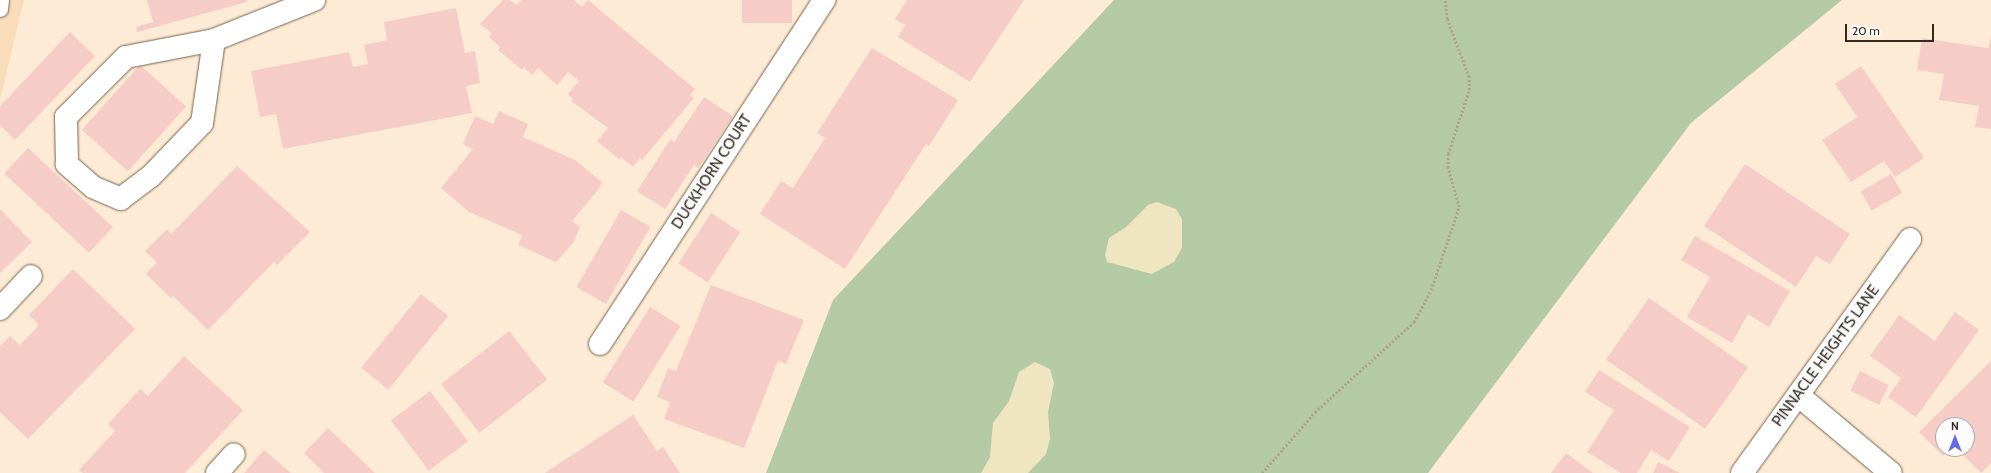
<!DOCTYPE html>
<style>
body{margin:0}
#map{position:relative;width:1991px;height:473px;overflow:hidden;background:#fdebd5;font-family:Cabin,sans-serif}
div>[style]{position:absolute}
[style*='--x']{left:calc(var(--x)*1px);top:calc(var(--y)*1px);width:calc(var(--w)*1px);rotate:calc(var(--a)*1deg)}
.built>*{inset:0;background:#f9ddbb}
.green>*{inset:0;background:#b4caa5}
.sand>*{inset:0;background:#efe5c0}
.building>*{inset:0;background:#f6ccc7;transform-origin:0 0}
.path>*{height:2.5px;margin-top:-1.25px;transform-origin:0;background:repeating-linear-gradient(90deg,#b0a290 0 2px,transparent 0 4px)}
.roads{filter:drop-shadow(0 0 1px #77644b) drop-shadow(0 0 1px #77644b)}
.service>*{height:15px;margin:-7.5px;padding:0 7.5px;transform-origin:7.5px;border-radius:7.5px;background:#fff}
.minor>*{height:22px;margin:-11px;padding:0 11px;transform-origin:11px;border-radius:11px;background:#fff}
span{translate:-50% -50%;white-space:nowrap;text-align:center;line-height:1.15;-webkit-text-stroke:4px #fcfcfc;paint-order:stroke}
.street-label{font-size:15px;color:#322a1f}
.north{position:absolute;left:1935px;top:417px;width:40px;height:40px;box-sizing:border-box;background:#fcfcfc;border:1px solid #aba8a4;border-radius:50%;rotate:0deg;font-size:11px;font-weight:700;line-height:16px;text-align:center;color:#322a1f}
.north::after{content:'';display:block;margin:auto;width:14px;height:18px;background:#646ce5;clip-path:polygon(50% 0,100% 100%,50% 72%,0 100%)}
.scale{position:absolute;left:1845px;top:24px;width:89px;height:18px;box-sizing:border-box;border:2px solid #322a1f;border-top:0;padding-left:5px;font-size:12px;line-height:14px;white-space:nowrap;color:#322a1f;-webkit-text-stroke:3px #fcfcfc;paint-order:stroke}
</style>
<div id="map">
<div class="built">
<div style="clip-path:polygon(0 0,24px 0,0 100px)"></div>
</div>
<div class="green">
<div style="clip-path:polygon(1114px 0,1842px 0,1691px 123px,1428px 473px,766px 473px,833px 300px)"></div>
</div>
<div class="sand">
<div style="clip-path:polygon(1157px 202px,1176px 209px,1182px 219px,1182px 248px,1174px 262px,1152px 274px,1107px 262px,1105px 255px,1109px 238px,1126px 227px,1148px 205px)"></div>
<div style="clip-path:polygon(1035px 362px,1050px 369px,1054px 383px,1048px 412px,1050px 439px,1046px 454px,1028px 473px,981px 473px,990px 457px,993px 423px,1009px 401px,1019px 372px)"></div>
</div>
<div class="building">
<div style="clip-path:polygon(147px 0,246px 0,247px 2px,137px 32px,136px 27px,153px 22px)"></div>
<div style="clip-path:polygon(503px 0,510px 0,517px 5px,521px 0,574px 0,582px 7px,588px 0,695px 89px,690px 95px,694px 98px,642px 160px,640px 158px,633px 167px,621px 157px,620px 160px,597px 141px,608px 128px,571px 101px,573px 99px,568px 94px,579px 81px,568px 72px,557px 85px,538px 68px,532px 75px,524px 67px,522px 70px,498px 50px,500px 47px,489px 37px,492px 33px,480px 24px)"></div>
<div style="left:742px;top:0;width:50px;height:23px"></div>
<div style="clip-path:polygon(907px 0,1024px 0,970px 82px,898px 37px,905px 25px,895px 19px)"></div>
<div style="clip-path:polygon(456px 8px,465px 53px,475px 51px,480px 83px,466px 86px,472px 113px,283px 149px,276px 114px,260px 117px,251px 71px,349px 52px,353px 67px,368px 64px,364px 45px,387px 40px,384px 22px)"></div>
<div style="clip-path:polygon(70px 32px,95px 56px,15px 140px,0 125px,0 106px)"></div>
<div style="clip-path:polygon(1991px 36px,1991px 129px,1975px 127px,1979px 106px,1939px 100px,1944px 74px,1917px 70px,1922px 38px,1988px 48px)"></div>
<div style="clip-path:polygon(872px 48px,958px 100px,929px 146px,926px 144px,845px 269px,760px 214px,781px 181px,793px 188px,825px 138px,817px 133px)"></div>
<div style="left:140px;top:65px;width:62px;height:87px;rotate:42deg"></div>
<div style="clip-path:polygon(1861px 66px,1924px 158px,1895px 177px,1884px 161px,1851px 182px,1822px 140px,1857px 117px,1835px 84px)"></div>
<div style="clip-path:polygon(704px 97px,733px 116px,698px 168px,694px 165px,665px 209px,637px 191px,670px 140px,674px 142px)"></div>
<div style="clip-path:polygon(499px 111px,528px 124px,523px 137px,575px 160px,602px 182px,598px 190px,572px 221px,580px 227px,573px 243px,556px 262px,518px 245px,522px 235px,469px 212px,441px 188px,473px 149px,463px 144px,475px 116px,493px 124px)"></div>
<div style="left:28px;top:148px;width:116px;height:35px;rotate:43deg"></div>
<div style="clip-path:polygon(1745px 164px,1850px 234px,1830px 264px,1816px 256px,1796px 287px,1704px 226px)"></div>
<div style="clip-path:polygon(237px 166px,310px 232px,277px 265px,274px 262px,208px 330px,173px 296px,171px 298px,146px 274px,157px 262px,145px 251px,167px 229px,171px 234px)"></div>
<div style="left:1891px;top:174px;width:22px;height:35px;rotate:60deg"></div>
<div style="clip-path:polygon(0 209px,32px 242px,0 273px)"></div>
<div style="left:621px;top:210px;width:34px;height:89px;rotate:30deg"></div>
<div style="left:711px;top:213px;width:35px;height:60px;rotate:33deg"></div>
<div style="clip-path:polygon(1695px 236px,1790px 291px,1769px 327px,1748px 314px,1732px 343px,1687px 317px,1710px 277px,1681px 260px)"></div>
<div style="clip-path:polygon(73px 269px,135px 329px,28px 439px,0 412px,0 346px,10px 336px,20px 345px,39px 325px,29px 315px)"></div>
<div style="clip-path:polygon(711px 285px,804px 320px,786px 364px,778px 361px,744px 448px,664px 419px,670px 402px,657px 397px,668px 368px,676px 371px)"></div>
<div style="left:421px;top:294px;width:35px;height:95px;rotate:39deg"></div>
<div style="left:1649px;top:298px;width:121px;height:75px;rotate:35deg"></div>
<div style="left:650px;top:307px;width:36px;height:89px;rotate:32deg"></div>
<div style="clip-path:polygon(1955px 312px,1979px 330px,1916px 417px,1888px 397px,1901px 378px,1870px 356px,1899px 315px,1935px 341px)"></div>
<div style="left:509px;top:331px;width:62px;height:86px;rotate:52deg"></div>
<div style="clip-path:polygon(184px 356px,243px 410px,185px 473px,83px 473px,79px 470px,115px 431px,108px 424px,140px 389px,148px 396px)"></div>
<div style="clip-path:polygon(1991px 361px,1991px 463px,1981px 473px,1957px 449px,1967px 449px,1967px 425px,1943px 425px,1943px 449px,1950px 449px,1943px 456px,1919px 432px)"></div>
<div style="clip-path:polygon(1599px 370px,1690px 427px,1669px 461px,1651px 450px,1637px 473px,1621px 473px,1587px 452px,1614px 410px,1585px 392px)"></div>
<div style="left:1860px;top:371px;width:32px;height:22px;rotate:26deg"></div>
<div style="left:430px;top:391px;width:63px;height:49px;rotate:53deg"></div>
<div style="clip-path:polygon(633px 415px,657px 451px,663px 447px,680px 473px,545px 473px)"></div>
<div style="clip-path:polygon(328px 428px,375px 473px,324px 473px,304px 453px)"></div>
<div style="clip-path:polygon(264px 450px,291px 473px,244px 473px)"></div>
<div style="clip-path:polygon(1566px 453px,1593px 473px,1551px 473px)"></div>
<div style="clip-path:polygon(1658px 462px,1680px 473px,1653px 473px)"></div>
</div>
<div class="path">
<div style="--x:1262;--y:473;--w:81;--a:-49"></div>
<div style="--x:1315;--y:412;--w:134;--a:-42.3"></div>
<div style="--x:1414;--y:322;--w:36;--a:-62"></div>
<div style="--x:1431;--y:290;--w:88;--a:-71.4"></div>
<div style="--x:1459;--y:207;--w:41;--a:-105.8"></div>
<div style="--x:1448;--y:168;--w:14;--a:-90"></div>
<div style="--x:1448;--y:154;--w:67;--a:-71.8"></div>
<div style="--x:1469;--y:90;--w:13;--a:-90"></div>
<div style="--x:1469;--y:77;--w:62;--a:-110.8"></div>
<div style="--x:1447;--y:19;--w:19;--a:-96"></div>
</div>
<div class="roads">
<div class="service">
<div style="--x:0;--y:9;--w:9;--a:-84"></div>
</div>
<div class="minor">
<div style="--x:214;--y:40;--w:84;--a:98.2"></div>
<div style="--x:202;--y:123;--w:74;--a:133.9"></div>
<div style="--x:151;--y:176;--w:38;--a:143"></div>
<div style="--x:121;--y:199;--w:30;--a:-157"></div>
<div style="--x:93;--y:187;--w:35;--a:-139"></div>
<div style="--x:67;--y:164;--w:47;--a:-91.2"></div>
<div style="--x:66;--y:117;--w:85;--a:-45"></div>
<div style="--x:126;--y:57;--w:90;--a:-10.9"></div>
<div style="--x:214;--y:40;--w:108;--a:-21.8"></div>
<div style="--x:0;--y:309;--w:45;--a:-46.8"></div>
<div style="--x:600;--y:344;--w:411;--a:-56.9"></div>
<div style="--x:1798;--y:395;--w:121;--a:40"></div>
<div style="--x:217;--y:473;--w:25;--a:-48"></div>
<div style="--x:1742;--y:473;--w:288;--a:-54.3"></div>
</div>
</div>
<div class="street-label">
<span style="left:712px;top:172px;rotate:-57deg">DUCKHORN COURT</span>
<span style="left:1826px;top:356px;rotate:-54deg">PINNACLE HEIGHTS LANE</span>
</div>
<div class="north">N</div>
<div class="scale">20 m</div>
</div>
